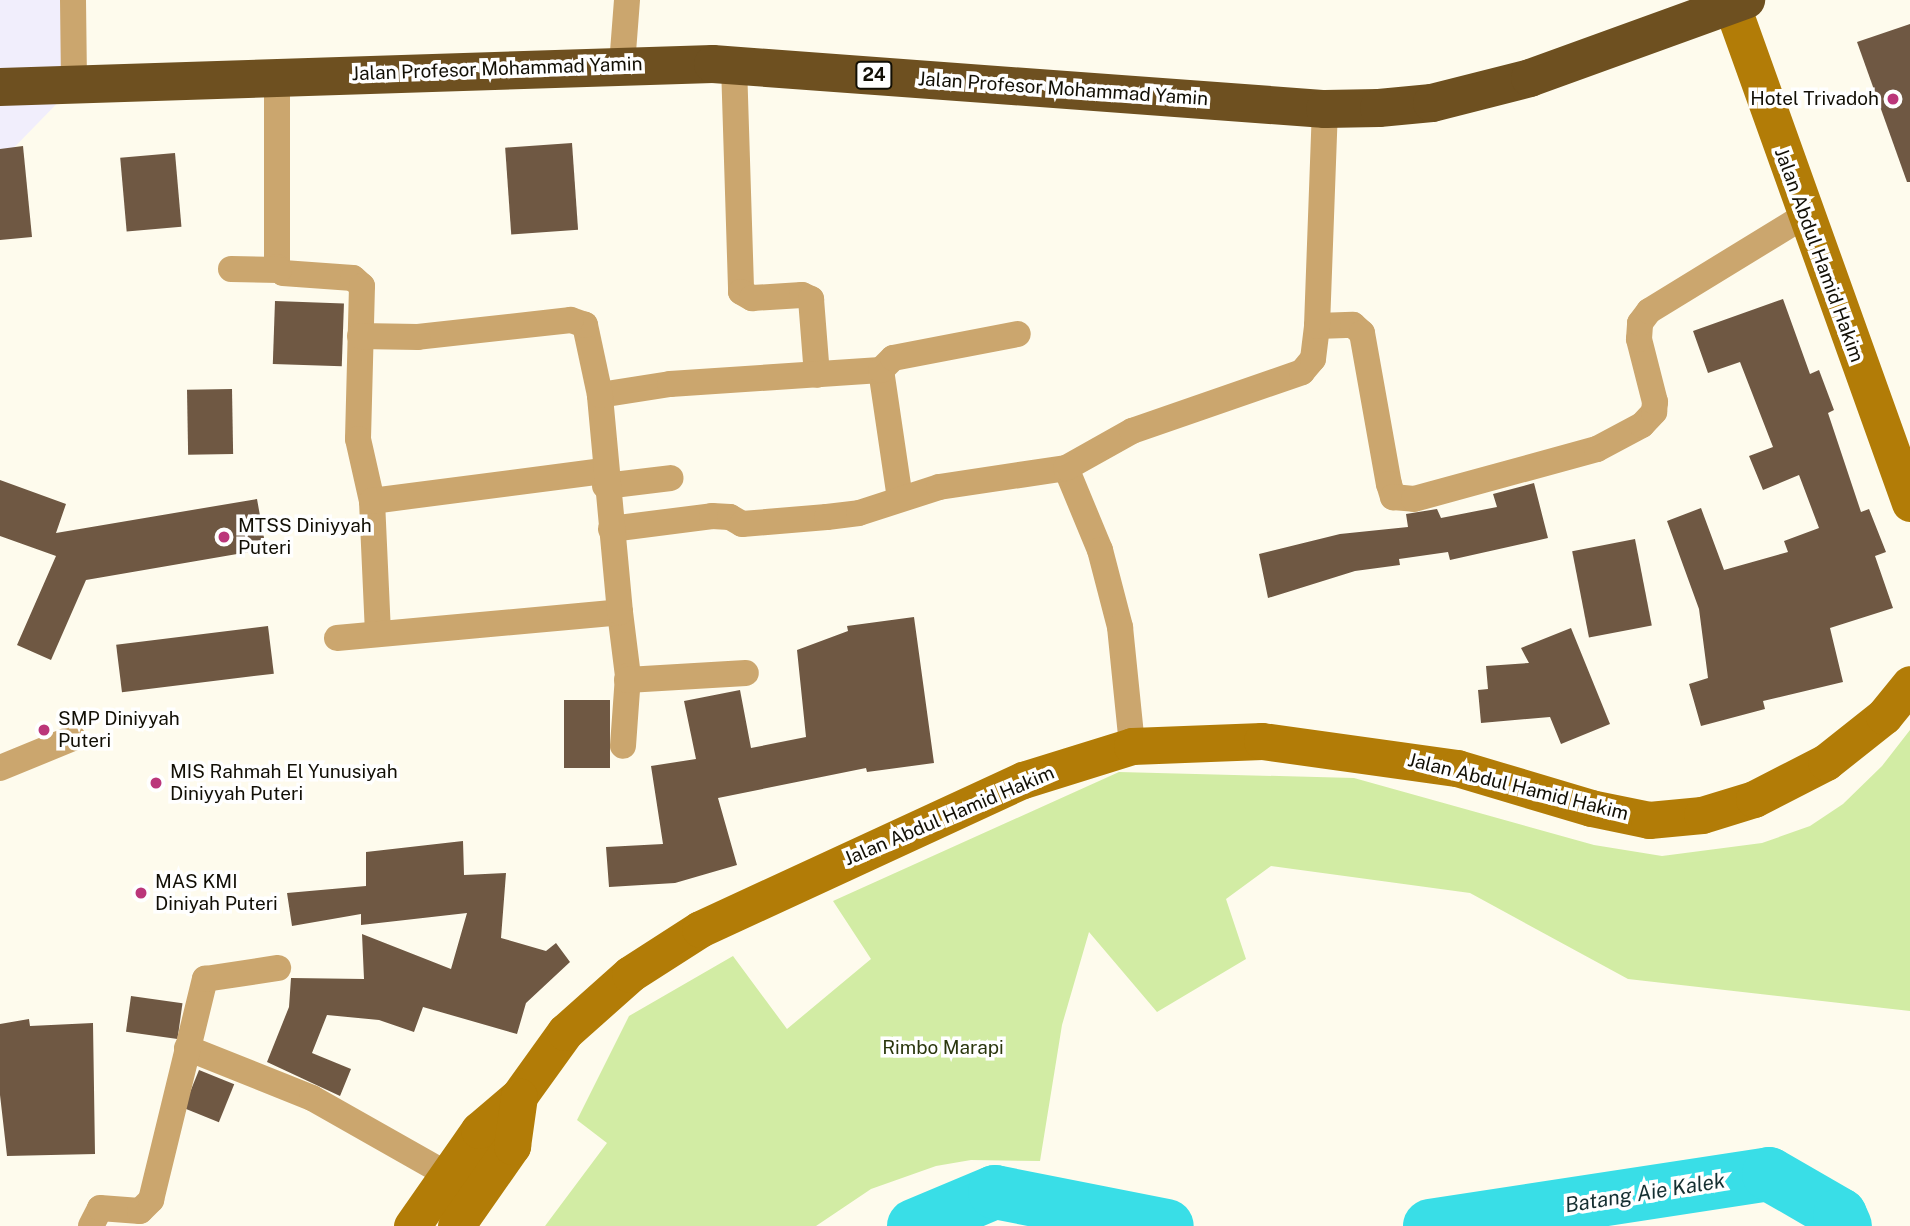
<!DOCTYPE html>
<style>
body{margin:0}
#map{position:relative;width:1910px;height:1226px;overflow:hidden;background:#fefbed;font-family:"Public Sans",sans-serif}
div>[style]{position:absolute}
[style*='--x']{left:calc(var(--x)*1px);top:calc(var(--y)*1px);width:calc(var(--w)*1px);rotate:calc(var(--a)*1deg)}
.commercial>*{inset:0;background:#f1eefc}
.green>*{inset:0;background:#d2eca4}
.river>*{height:54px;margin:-27px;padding:0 27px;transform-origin:27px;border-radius:27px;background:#39dee7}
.building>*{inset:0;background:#6f5843;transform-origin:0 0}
.street>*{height:26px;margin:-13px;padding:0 13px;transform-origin:13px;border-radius:13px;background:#cba66e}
.secondary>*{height:37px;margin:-18.5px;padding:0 18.5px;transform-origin:18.5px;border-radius:18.5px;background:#b27c07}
.highway>*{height:38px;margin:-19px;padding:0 19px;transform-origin:19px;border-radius:19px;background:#6e5020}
.dots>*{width:19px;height:19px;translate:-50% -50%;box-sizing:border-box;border:4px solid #fff;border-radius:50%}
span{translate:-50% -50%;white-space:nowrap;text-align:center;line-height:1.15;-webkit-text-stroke:7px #fff;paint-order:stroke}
.shield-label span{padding:2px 5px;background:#fff;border:2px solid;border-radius:5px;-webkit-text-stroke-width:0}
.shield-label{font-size:18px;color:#120f05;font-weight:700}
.street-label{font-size:19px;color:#120f05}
.poi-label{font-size:19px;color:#120f05}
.right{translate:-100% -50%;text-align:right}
.left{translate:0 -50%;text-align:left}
.park-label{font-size:19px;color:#2b370e}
.water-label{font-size:21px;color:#152f31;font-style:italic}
</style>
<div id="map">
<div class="commercial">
<div style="clip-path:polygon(0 0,73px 0,74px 86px,0 162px)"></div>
</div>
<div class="green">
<div style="clip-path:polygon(1910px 730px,1910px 1011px,1628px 979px,1470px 893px,1271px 866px,1226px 899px,1246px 959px,1157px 1012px,1089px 932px,1062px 1025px,1040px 1161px,971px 1160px,936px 1166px,871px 1189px,816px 1226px,545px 1226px,607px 1143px,577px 1120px,629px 1016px,733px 956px,787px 1029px,871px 959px,833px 901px,1119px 772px,1354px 778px,1594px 845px,1662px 856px,1762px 843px,1810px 826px,1843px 804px,1882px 766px)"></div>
</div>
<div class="river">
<div style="--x:914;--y:1226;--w:88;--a:-22.8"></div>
<div style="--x:995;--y:1192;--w:175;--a:11.2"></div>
<div style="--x:1430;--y:1226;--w:343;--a:-8.7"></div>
<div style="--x:1769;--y:1174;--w:82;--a:30"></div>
<div style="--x:1840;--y:1215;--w:12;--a:66"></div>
</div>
<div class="building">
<div style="clip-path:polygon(1910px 24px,1910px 182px,1907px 182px,1857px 42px)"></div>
<div style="left:572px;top:143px;width:87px;height:67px;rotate:86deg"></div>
<div style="clip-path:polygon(23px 146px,32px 237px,0 240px,0 149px)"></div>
<div style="left:175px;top:153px;width:74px;height:55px;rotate:85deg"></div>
<div style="clip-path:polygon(1783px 299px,1810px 374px,1819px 370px,1834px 410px,1828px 413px,1861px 512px,1869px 509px,1886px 552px,1875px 556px,1893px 608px,1830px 628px,1843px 682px,1763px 701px,1765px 709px,1701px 726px,1689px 684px,1708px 678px,1699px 609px,1667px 521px,1701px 508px,1724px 570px,1788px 552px,1784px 541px,1819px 528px,1799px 475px,1763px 490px,1749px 456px,1773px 447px,1740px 362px,1708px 373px,1693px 331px)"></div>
<div style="left:275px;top:301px;width:69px;height:63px;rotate:2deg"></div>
<div style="left:232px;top:389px;width:65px;height:45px;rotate:89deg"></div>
<div style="clip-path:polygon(0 480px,66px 504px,56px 533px,257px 499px,266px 549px,86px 580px,51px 660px,17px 645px,56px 556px,0 536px)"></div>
<div style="clip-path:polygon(1534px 483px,1548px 538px,1450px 560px,1448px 552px,1399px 559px,1400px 565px,1355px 571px,1268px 598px,1259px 554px,1340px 534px,1408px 527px,1406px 514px,1437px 509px,1441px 518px,1497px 507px,1493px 494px)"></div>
<div style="left:1635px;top:539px;width:88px;height:64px;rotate:79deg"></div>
<div style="clip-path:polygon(914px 617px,934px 763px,867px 772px,866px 768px,718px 798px,737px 865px,675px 883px,609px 887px,606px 847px,663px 844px,651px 766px,696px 759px,684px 701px,740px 690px,751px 748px,806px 737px,797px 650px,848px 631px,847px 626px)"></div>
<div style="left:268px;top:626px;width:48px;height:153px;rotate:83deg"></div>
<div style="clip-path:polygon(1571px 628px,1610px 724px,1561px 744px,1550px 717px,1481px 723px,1478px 690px,1488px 689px,1486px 666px,1529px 663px,1521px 648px)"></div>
<div style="left:564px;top:700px;width:46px;height:68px"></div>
<div style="clip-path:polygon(463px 841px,464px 875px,506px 873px,501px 938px,546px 951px,556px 943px,570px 962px,526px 1003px,517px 1034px,423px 1007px,414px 1032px,379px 1020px,327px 1015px,312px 1053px,351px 1069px,340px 1096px,267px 1062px,289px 1007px,291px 978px,364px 979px,362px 934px,451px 969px,467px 913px,361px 925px,361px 914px,292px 926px,287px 893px,366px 886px,366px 852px)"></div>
<div style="left:131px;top:996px;width:52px;height:36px;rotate:8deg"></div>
<div style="clip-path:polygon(29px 1019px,30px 1026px,93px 1023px,95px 1154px,7px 1156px,0 1095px,0 1024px)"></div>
<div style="left:199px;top:1070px;width:38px;height:41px;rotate:22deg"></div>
</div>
<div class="street">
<div style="--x:73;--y:0;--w:86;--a:89.3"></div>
<div style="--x:622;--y:65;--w:65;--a:-85.6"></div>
<div style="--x:734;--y:65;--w:227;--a:88.2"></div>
<div style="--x:741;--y:292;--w:13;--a:29"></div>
<div style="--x:752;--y:298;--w:50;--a:-3.4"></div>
<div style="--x:802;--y:295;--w:10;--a:24"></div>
<div style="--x:811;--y:299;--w:76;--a:85.5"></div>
<div style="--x:277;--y:77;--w:190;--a:90"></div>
<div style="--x:277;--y:267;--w:8;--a:45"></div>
<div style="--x:283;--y:273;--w:70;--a:4.1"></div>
<div style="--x:353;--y:278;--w:12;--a:42"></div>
<div style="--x:362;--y:286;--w:153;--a:91.5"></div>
<div style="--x:358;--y:439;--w:64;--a:77.3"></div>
<div style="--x:372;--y:501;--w:133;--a:87.4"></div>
<div style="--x:231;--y:269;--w:48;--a:1.2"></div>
<div style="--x:1317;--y:326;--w:36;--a:-2"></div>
<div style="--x:1353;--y:325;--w:12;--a:42"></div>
<div style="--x:1362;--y:333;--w:153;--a:79.9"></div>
<div style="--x:1389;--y:484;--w:14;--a:73"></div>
<div style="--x:1393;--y:497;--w:21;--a:5"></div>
<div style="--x:1414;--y:499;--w:190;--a:-15.3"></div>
<div style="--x:1597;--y:449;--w:51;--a:-28.1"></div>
<div style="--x:1642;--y:425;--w:18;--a:-47"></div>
<div style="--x:1654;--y:412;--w:10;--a:-84"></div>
<div style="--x:1655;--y:402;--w:65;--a:-104.3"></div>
<div style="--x:1639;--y:339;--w:16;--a:-86"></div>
<div style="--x:1640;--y:323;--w:15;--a:-53"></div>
<div style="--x:1649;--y:311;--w:182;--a:-31.5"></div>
<div style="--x:881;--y:370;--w:129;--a:81.6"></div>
<div style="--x:600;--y:395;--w:71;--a:-8.9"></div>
<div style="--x:670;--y:384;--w:211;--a:-3.8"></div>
<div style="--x:881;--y:370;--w:17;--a:-45"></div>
<div style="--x:893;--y:358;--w:127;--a:-10.9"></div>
<div style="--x:1066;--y:468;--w:89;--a:67.5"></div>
<div style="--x:1100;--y:550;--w:80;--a:75.4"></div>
<div style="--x:1120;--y:627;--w:120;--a:84.2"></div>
<div style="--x:605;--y:486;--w:66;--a:-6.9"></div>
<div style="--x:372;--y:501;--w:233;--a:-7.4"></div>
<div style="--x:611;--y:529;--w:102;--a:-7.3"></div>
<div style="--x:712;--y:516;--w:18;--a:3"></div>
<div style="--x:730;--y:517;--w:14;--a:30"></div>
<div style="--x:742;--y:524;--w:85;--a:-4.7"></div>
<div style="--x:827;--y:517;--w:32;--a:-7"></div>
<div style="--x:859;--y:513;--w:84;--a:-18"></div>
<div style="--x:939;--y:487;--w:128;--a:-8.5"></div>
<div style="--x:1066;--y:468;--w:76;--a:-29.3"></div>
<div style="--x:1132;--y:431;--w:180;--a:-19.1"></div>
<div style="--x:1302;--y:372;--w:17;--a:-50"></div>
<div style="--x:1313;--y:359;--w:33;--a:-83"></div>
<div style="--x:1317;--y:326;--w:217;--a:-87.9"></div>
<div style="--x:620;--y:612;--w:64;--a:82.9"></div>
<div style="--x:628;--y:676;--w:70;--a:94.1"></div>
<div style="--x:337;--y:638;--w:284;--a:-5.2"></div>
<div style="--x:620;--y:612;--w:218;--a:-95.3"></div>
<div style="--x:600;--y:395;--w:72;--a:-102.1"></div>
<div style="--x:585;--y:325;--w:15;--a:-160"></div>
<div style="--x:571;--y:320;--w:154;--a:173.7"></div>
<div style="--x:418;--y:337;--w:58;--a:-179"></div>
<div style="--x:627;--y:680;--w:119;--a:-3.4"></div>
<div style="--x:0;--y:768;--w:79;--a:-22.3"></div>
<div style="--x:187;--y:1048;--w:135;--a:21.8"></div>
<div style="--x:312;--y:1098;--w:156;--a:29.5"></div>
<div style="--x:91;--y:1226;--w:20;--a:-63"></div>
<div style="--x:100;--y:1208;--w:40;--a:4.3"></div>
<div style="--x:140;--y:1211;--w:16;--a:-45"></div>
<div style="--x:151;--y:1200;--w:228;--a:-76.3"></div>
<div style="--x:205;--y:979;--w:74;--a:-8.6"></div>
</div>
<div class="secondary">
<div style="--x:1732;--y:6;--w:528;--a:70.3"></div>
<div style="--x:412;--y:1226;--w:117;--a:-55.1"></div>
<div style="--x:479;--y:1130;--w:52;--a:-40.4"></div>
<div style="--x:519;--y:1096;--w:79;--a:-54.3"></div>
<div style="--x:565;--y:1032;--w:87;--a:-41.7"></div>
<div style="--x:630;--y:974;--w:83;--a:-32.7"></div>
<div style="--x:700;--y:929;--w:356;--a:-24.8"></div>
<div style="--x:1023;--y:780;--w:114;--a:-17.3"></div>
<div style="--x:1132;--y:746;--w:130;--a:-2.2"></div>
<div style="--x:1262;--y:741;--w:197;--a:7.9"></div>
<div style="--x:1457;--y:768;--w:140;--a:16.6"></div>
<div style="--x:1591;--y:808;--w:59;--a:11.7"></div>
<div style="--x:1649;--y:820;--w:53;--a:-5.4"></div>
<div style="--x:1702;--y:815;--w:54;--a:-17.1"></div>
<div style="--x:1754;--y:799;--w:81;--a:-27.2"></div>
<div style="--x:1826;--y:762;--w:74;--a:-38.4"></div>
<div style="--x:1884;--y:716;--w:41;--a:-50.9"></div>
<div style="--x:456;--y:1226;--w:98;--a:-55"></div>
<div style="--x:512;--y:1146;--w:50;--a:-82"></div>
</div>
<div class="highway">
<div style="--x:0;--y:87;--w:713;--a:-1.85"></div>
<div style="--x:713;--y:64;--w:614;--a:4.21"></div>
<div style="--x:1325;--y:109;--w:54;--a:-1.1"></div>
<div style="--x:1379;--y:108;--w:53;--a:-5.4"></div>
<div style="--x:1432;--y:103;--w:101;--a:-14.3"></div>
<div style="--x:1530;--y:78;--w:230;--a:-19.9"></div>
</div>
<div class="dots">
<div style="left:1893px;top:99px;background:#bb367a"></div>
<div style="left:224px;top:537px;background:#bb367a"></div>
<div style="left:44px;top:730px;background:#bb367a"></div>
<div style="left:156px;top:783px;background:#bb367a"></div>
<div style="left:141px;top:893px;background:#bb367a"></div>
</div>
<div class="shield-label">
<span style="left:874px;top:75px">24</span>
</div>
<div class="street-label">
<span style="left:497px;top:69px;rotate:-2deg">Jalan Profesor Mohammad Yamin</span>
<span style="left:1063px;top:89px;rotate:4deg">Jalan Profesor Mohammad Yamin</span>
<span style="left:1819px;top:255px;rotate:70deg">Jalan Abdul Hamid Hakim</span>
<span style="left:1518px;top:787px;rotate:14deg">Jalan Abdul Hamid Hakim</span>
<span style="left:949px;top:816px;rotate:-23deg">Jalan Abdul Hamid Hakim</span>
</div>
<div class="poi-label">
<span class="right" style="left:1879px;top:99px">Hotel Trivadoh</span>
<span class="left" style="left:238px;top:537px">MTSS Diniyyah<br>Puteri</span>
<span class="left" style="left:58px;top:730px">SMP Diniyyah<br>Puteri</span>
<span class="left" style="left:170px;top:783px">MIS Rahmah El Yunusiyah<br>Diniyyah Puteri</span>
<span class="left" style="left:155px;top:893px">MAS KMI<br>Diniyah Puteri</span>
</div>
<div class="park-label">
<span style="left:943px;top:1048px">Rimbo Marapi</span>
</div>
<div class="water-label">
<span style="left:1645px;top:1193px;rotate:-9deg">Batang Aie Kalek</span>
</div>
</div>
